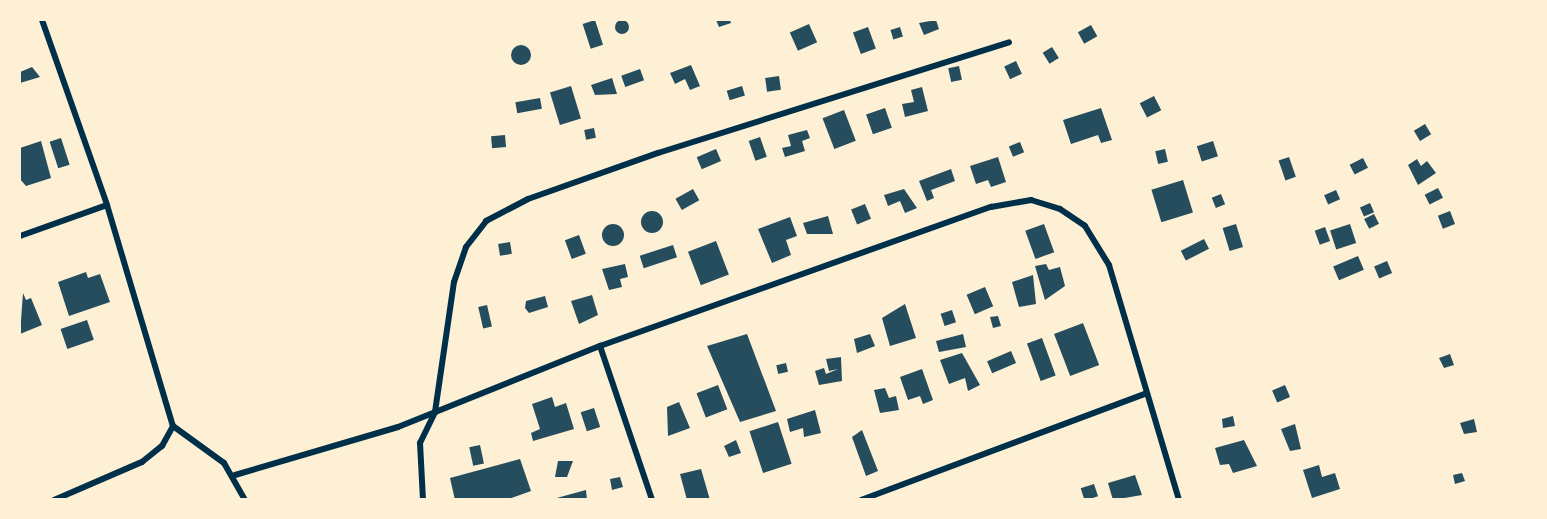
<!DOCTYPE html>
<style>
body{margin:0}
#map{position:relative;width:1547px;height:519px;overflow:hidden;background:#fdf0d5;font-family:"Roboto Condensed",sans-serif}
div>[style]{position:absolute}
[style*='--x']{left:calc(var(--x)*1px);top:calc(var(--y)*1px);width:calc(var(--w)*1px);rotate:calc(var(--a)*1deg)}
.building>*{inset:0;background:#264d5e;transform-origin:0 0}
.round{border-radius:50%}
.minor>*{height:6px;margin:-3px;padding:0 3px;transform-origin:3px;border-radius:3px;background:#003049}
span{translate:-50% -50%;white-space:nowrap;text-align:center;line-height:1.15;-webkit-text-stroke:5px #fdf0d5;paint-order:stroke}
.frame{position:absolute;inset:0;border:21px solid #fdf0d5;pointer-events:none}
</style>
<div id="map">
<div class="building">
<div class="round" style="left:615px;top:20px;width:14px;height:14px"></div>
<div style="left:595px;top:20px;width:26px;height:13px;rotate:72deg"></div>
<div style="clip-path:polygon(716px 20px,730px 20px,731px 23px,719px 27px)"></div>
<div style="clip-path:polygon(936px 20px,939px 29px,924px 35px,919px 23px)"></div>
<div style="left:809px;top:24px;width:20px;height:21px;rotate:66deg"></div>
<div style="left:1091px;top:25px;width:13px;height:15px;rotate:61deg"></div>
<div style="left:868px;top:27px;width:23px;height:16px;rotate:70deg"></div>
<div style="left:900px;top:27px;width:10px;height:10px;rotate:73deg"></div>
<div class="round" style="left:511px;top:45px;width:20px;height:20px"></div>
<div style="left:1052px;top:47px;width:13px;height:11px;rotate:58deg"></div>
<div style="left:1016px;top:61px;width:14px;height:13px;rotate:65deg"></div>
<div style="clip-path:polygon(691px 65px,700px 86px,690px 90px,685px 79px,675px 84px,670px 73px)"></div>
<div style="left:959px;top:66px;width:14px;height:11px;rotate:78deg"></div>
<div style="clip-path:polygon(32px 67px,40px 77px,20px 83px,20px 72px)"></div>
<div style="left:640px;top:69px;width:12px;height:20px;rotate:70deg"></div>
<div style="left:779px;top:76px;width:14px;height:14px;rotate:82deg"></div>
<div style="clip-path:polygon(612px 78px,617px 94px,595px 95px,591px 85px)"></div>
<div style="left:571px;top:86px;width:34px;height:22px;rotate:73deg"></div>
<div style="left:742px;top:86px;width:10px;height:16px;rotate:73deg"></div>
<div style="clip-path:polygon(922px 87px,928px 111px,905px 117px,902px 104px,914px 102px,911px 90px)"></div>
<div style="left:1154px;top:96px;width:16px;height:16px;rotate:63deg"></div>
<div style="left:540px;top:98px;width:11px;height:25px;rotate:80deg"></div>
<div style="left:885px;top:108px;width:21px;height:20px;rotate:71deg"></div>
<div style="clip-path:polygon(1101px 108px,1112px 140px,1101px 143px,1098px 135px,1071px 144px,1063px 120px)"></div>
<div style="left:844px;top:110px;width:33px;height:23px;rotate:69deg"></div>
<div style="left:1425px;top:124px;width:12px;height:13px;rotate:59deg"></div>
<div style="left:594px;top:128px;width:10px;height:10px;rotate:79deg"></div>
<div style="clip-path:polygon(807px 130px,810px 138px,802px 141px,805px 151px,785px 157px,782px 148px,791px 146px,788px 135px)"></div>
<div style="left:505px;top:135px;width:12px;height:14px;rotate:85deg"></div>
<div style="left:760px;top:137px;width:21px;height:12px;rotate:71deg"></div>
<div style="left:61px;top:138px;width:28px;height:12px;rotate:72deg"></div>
<div style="clip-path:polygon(41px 141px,51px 178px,26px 186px,20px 179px,20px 148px)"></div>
<div style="left:1213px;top:141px;width:16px;height:17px;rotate:72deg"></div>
<div style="left:1020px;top:142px;width:11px;height:12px;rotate:68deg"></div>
<div style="left:716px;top:149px;width:13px;height:21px;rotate:67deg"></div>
<div style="left:1165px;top:149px;width:13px;height:10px;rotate:77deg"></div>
<div style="clip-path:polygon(998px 157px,1006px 182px,991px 187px,988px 180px,976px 184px,970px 166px)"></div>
<div style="left:1289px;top:157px;width:21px;height:11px;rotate:71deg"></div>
<div style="left:1363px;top:158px;width:11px;height:15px;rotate:63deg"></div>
<div style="clip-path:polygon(1417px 159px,1421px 166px,1427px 161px,1436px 173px,1418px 185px,1408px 165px)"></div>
<div style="clip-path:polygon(951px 169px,955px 181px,931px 190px,934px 198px,927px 201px,919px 181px)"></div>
<div style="left:1183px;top:180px;width:34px;height:33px;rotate:73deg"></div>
<div style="left:1438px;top:188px;width:11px;height:15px;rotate:63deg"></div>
<div style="left:693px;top:189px;width:13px;height:20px;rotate:61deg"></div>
<div style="clip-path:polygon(904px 189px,917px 208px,905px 213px,900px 201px,888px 206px,884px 195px)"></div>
<div style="left:1336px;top:190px;width:10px;height:13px;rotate:66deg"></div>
<div style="left:1221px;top:194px;width:11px;height:10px;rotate:68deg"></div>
<div style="left:1370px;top:203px;width:10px;height:11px;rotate:66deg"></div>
<div style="left:865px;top:204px;width:16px;height:15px;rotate:68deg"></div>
<div class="round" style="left:641px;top:211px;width:22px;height:22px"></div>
<div style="left:1450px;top:211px;width:14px;height:13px;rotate:69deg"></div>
<div style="left:1374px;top:214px;width:11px;height:11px;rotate:63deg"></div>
<div style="clip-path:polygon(828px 216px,833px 234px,807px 234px,803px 223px)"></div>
<div style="clip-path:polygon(790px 217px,797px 236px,786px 240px,791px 255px,772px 263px,758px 229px)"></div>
<div class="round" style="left:602px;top:224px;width:22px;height:22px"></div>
<div style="left:1044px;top:224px;width:30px;height:20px;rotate:70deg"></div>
<div style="left:1236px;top:224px;width:24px;height:14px;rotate:73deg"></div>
<div style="left:1350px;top:224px;width:20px;height:21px;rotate:72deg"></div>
<div style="left:1325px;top:227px;width:15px;height:11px;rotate:70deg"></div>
<div style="left:579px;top:235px;width:20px;height:15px;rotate:70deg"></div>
<div style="left:1204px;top:239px;width:11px;height:26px;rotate:63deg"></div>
<div style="left:716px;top:241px;width:36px;height:30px;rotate:69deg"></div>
<div style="left:510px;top:242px;width:12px;height:12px;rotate:81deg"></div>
<div style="left:673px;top:245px;width:13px;height:35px;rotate:72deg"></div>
<div style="left:1358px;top:256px;width:15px;height:27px;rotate:67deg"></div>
<div style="left:1387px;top:261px;width:13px;height:14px;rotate:67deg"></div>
<div style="clip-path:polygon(625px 264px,628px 277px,620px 279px,622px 287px,609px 290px,602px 269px)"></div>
<div style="clip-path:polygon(1046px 264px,1049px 270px,1060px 267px,1065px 286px,1045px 300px,1035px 266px)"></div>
<div style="clip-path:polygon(86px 272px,88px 278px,100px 274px,110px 302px,69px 316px,58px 282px)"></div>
<div style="clip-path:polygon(1033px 275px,1036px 304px,1019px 307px,1012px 282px)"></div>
<div style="left:985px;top:287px;width:21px;height:20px;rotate:67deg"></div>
<div style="clip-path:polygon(23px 293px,26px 300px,31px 298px,42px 325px,20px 334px)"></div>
<div style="clip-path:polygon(592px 295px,598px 315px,579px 324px,571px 301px)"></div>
<div style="clip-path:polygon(545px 296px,548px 307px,529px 313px,525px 308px,526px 301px)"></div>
<div style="clip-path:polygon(905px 304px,916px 338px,890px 346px,882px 318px)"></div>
<div style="left:487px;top:305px;width:22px;height:9px;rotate:77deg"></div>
<div style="left:952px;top:310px;width:13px;height:12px;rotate:72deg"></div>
<div style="clip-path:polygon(998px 316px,1001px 326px,993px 328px,990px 317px)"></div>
<div style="left:87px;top:320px;width:21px;height:28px;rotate:71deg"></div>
<div style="left:1083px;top:323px;width:45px;height:31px;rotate:69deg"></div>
<div style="clip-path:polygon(747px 334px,776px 411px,740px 422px,707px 346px)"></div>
<div style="clip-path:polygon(870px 334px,875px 346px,857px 353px,854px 339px)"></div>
<div style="clip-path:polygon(963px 334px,966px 347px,939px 352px,936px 341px)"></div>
<div style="left:1042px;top:338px;width:40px;height:16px;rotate:70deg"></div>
<div style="left:1011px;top:351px;width:13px;height:26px;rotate:67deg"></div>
<div style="clip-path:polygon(962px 353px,980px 385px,968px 391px,965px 378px,949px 384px,940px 360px)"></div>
<div style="clip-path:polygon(1450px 354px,1454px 365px,1444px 368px,1439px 358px)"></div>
<div style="clip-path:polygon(841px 357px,842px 381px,819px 385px,815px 371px,824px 368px,826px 374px,838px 369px,829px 371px,826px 359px)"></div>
<div style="left:786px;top:363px;width:9px;height:10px;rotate:77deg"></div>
<div style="clip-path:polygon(922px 369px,933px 400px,923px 404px,920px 396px,908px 400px,900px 377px)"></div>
<div style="left:718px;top:385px;width:26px;height:23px;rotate:69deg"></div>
<div style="left:1285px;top:385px;width:13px;height:14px;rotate:67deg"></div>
<div style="clip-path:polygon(885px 388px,889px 398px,896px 396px,899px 410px,880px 413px,874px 390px)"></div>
<div style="clip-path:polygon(552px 397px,555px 407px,566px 403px,574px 429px,533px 441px,531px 433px,540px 429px,532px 404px)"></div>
<div style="clip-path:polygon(679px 402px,690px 428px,668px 436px,667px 407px)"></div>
<div style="left:594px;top:408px;width:20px;height:14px;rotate:72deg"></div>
<div style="clip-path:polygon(815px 410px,821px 433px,804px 437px,803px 428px,790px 432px,787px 419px)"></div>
<div style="clip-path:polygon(1233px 416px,1235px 426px,1223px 428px,1222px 419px)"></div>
<div style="clip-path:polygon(1474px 419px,1477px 432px,1464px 434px,1460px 423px)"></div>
<div style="left:778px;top:422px;width:44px;height:30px;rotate:72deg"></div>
<div style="clip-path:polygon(1295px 424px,1301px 449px,1290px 451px,1281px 429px)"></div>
<div style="clip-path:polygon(862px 430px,878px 471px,866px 476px,852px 437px)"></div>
<div style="clip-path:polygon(736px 440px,741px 453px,729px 457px,724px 446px)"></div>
<div style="clip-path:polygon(1244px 440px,1257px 466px,1233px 473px,1229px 464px,1220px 465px,1215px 448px)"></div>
<div style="left:480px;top:445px;width:19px;height:11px;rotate:78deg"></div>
<div style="clip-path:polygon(520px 459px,531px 491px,506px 500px,455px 500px,450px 478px)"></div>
<div style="clip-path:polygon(558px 461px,573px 461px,567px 477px,555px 477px)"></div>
<div style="clip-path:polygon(1319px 465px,1322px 477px,1335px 473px,1340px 489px,1312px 498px,1303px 470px)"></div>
<div style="clip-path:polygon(701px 469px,710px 500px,687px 500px,680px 474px)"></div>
<div style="clip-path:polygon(1462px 473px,1465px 481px,1455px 484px,1453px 475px)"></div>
<div style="clip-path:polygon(1135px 475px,1142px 495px,1113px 500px,1108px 483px)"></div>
<div style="clip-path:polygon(620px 477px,623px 487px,612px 490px,610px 479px)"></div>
<div style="left:1094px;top:484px;width:13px;height:14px;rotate:72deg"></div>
<div style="clip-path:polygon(586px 490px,587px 500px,553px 500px,553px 499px)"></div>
</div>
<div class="minor">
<div style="--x:42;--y:20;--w:196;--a:70.6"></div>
<div style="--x:107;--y:205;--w:231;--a:73.4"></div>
<div style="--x:20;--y:236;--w:92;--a:-19.6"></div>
<div style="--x:600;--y:346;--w:163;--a:71.3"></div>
<div style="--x:173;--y:426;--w:63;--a:36"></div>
<div style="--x:224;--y:463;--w:43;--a:60.4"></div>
<div style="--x:235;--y:475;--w:170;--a:-16.4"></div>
<div style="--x:398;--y:427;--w:218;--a:-21.9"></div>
<div style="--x:600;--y:346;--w:415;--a:-19.6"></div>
<div style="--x:991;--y:207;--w:41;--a:-9.9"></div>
<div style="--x:1031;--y:200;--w:30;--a:17"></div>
<div style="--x:1060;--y:209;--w:30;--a:34"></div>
<div style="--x:1085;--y:226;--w:46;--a:58.4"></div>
<div style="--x:1109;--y:265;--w:245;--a:73.4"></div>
<div style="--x:54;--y:500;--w:96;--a:-23.4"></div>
<div style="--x:142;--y:462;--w:26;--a:-39"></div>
<div style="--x:162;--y:446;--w:23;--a:-61"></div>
<div style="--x:423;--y:500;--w:57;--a:-93"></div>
<div style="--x:420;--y:443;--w:34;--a:-64"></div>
<div style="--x:435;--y:412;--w:131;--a:-81.7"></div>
<div style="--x:454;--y:282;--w:37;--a:-71"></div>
<div style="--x:466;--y:247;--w:33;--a:-52"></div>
<div style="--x:486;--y:221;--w:47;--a:-27.6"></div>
<div style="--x:528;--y:199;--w:138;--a:-19.5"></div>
<div style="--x:658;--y:153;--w:368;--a:-17.5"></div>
<div style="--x:861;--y:500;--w:303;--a:-20.5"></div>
</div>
<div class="frame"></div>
</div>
